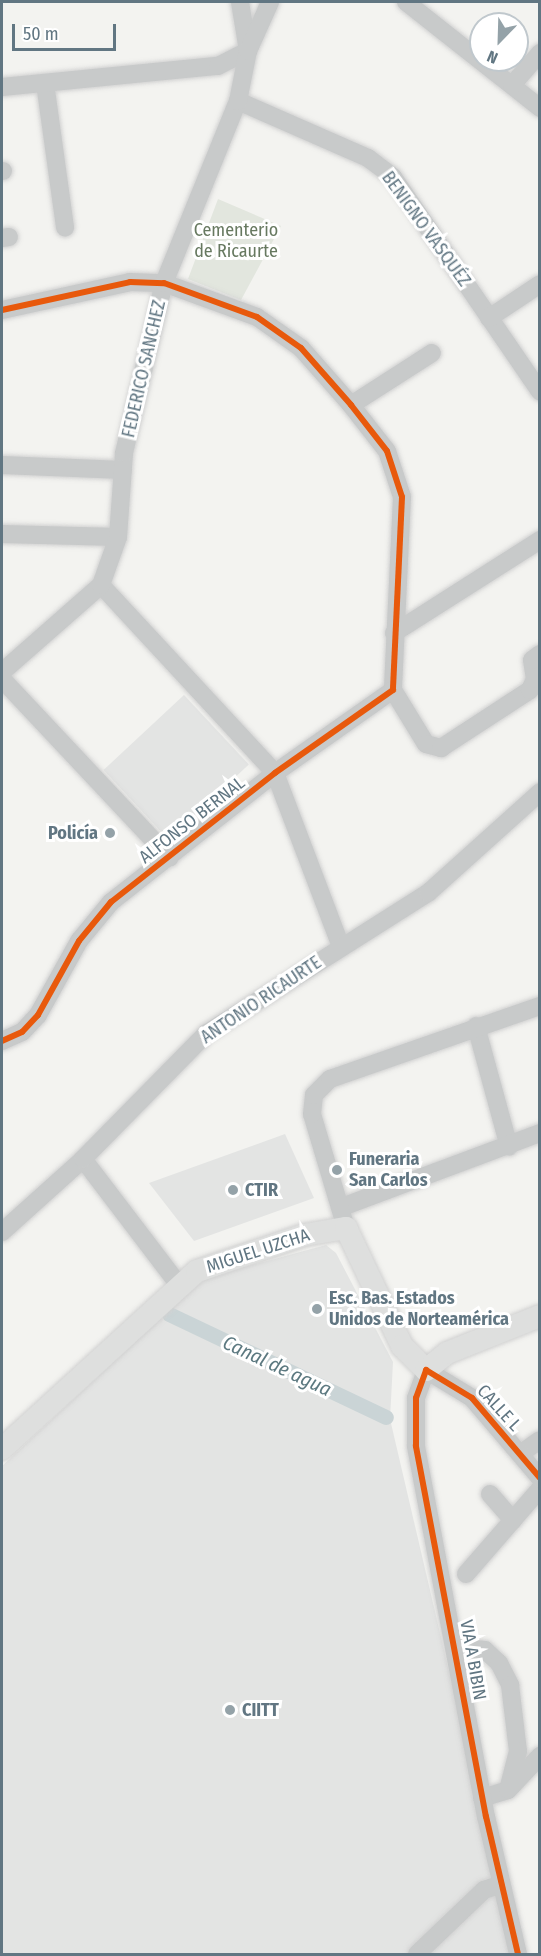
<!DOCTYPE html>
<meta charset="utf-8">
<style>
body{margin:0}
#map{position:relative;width:541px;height:1956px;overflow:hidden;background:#f3f3f0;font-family:"Fira Sans Condensed",sans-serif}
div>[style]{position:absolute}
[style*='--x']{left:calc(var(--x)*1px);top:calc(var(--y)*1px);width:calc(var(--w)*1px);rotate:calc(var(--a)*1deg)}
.built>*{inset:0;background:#e3e4e3;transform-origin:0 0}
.green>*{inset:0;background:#e2e6de}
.canal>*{height:15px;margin:-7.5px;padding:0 7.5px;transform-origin:7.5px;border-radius:7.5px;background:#cad4d6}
.roads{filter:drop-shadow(0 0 2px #d1d1d1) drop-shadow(0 0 2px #d1d1d1)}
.minor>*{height:18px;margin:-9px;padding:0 9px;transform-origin:9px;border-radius:9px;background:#c8caca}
.major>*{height:22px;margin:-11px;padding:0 11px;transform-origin:11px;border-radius:11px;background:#dedfde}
.cycleway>*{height:6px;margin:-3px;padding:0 3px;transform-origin:3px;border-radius:3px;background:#e8590c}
.dots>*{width:16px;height:16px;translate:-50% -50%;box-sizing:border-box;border:3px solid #fff;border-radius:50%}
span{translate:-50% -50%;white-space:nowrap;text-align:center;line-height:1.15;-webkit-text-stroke:6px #fff;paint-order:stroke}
.street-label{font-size:18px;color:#617682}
.park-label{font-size:18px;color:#677960}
.poi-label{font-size:18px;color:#617682;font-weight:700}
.right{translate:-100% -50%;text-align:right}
.left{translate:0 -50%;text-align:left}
.water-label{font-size:20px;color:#5c7980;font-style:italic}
.frame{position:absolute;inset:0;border:3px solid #617682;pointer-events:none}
.north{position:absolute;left:469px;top:12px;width:60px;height:60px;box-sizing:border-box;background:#fff;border:2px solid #c0c8cd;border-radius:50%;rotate:203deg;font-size:16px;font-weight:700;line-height:24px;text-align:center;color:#617682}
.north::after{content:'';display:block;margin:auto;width:21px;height:27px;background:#94a2a8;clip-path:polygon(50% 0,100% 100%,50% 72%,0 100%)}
.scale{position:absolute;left:12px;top:24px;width:104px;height:27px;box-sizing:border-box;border:3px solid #617682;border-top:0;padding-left:8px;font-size:18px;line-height:21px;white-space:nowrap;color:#617682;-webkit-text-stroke:4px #fff;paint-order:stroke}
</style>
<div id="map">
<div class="built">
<div style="left:184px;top:695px;width:95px;height:110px;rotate:47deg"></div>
<div style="clip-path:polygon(285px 1134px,314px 1198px,194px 1241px,149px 1183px)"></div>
<div style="clip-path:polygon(326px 1245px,336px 1253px,393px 1362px,390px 1419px,515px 1954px,2px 1954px,2px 1466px,193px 1288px,211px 1276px)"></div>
</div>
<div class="green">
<div style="clip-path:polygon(218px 199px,281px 226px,241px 300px,188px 279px)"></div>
</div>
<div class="canal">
<div style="--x:169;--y:1314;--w:240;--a:25.4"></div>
</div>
<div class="roads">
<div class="minor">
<div style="--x:406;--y:2;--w:171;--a:38.3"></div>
<div style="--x:45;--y:83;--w:146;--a:82.1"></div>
<div style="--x:512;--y:85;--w:43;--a:-48.8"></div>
<div style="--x:2;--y:87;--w:217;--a:-5.6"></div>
<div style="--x:218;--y:66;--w:34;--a:-27"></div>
<div style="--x:248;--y:51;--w:50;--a:-99.3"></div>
<div style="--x:238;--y:101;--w:142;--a:23.7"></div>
<div style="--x:368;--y:158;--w:31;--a:37"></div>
<div style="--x:393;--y:177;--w:260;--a:55.6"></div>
<div style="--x:2;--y:171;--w:1;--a:0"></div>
<div style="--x:2;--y:238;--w:7;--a:-8"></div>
<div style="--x:2;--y:310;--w:131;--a:-12.3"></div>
<div style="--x:130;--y:282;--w:34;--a:2"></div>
<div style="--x:164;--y:283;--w:99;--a:20.1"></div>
<div style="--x:257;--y:317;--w:54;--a:35.2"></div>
<div style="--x:301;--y:348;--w:76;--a:48.7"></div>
<div style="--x:351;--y:405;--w:58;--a:52"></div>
<div style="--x:387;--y:451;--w:48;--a:71.9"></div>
<div style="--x:402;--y:497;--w:193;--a:92.7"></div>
<div style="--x:393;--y:690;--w:144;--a:144.9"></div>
<div style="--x:275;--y:773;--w:209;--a:141.8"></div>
<div style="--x:111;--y:902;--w:50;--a:129.4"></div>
<div style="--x:79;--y:941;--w:85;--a:119"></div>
<div style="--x:38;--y:1015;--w:23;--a:133"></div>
<div style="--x:22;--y:1032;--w:22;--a:156"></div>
<div style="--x:489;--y:318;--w:61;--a:-33.7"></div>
<div style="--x:351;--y:405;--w:96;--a:-32.7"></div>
<div style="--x:2;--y:465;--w:121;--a:2.4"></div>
<div style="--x:2;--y:534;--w:116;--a:1.5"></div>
<div style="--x:101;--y:585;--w:256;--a:47.2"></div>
<div style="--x:275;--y:773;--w:186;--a:69.2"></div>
<div style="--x:394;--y:633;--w:173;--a:-32.5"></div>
<div style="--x:2;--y:672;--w:132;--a:-41.3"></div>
<div style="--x:101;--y:585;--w:51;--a:-70.5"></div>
<div style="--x:118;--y:537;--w:84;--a:-85.9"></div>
<div style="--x:124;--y:453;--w:175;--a:-76.8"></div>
<div style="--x:164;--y:283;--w:196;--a:-67.9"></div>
<div style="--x:238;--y:101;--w:51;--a:-78.7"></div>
<div style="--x:248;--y:51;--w:54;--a:-65.8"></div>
<div style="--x:2;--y:679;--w:245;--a:46.8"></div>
<div style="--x:393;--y:690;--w:63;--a:58.6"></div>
<div style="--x:426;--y:744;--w:16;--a:15"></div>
<div style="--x:441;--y:748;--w:106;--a:-33.1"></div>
<div style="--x:530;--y:690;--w:12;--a:-66"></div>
<div style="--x:535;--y:679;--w:19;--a:-99"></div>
<div style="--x:532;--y:660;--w:10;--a:-37"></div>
<div style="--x:476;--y:1026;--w:125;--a:74.7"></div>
<div style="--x:83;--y:1159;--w:158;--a:52.7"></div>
<div style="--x:342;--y:1207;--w:211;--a:-20.5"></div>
<div style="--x:346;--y:1228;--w:119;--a:-106.6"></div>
<div style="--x:312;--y:1114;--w:19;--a:-84"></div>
<div style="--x:314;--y:1095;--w:23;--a:-45"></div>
<div style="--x:330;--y:1079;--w:222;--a:-19.2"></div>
<div style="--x:2;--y:1232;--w:109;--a:-42"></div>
<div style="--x:83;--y:1159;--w:177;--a:-45.5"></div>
<div style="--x:207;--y:1033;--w:262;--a:-32.4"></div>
<div style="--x:428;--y:893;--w:151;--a:-42"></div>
<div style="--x:520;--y:1454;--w:24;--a:-35"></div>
<div style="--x:490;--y:1494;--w:35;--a:49"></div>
<div style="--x:466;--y:1574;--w:113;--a:-49"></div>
<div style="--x:456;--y:1647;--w:29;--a:6"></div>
<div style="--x:485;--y:1650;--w:19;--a:43"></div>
<div style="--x:499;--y:1663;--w:25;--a:63"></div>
<div style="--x:510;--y:1685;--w:66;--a:83.1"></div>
<div style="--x:518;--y:1751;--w:40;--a:104.4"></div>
<div style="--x:482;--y:1798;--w:27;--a:-17"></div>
<div style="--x:508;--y:1790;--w:47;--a:-46.7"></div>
<div style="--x:417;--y:1954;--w:93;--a:-43.7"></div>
<div style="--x:484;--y:1890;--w:18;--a:-19"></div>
<div style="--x:518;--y:1954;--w:141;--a:-103.1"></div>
<div style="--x:486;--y:1817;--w:378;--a:-100.7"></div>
<div style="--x:416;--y:1446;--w:48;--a:-90"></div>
<div style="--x:416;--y:1398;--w:30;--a:-70"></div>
<div style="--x:426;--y:1370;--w:54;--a:31.3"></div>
<div style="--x:472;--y:1398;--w:105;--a:49.6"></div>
</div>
<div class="major">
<div style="--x:2;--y:1449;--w:264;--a:-42.4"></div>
<div style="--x:197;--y:1271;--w:113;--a:-18.6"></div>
<div style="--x:304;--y:1235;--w:43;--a:-9.5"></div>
<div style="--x:346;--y:1228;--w:131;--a:64.6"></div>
<div style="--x:402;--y:1346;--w:34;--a:45"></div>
<div style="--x:426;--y:1370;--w:27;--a:-39"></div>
<div style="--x:447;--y:1353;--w:100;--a:-21.7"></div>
</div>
</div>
<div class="cycleway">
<div style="--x:2;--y:310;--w:131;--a:-12.3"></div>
<div style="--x:130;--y:282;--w:34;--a:2"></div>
<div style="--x:164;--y:283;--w:99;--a:20.1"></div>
<div style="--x:257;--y:317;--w:54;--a:35.2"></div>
<div style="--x:301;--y:348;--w:76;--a:48.7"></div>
<div style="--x:351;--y:405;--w:58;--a:52"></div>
<div style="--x:387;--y:451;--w:48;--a:71.9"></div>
<div style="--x:402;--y:497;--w:193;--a:92.7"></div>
<div style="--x:393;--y:690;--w:144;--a:144.9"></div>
<div style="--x:275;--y:773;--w:209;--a:141.8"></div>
<div style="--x:111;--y:902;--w:50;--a:129.4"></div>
<div style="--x:79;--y:941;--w:85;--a:119"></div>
<div style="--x:38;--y:1015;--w:23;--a:133"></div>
<div style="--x:22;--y:1032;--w:22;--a:156"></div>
<div style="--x:518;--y:1954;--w:141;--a:-103.1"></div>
<div style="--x:486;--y:1817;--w:378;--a:-100.7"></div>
<div style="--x:416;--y:1446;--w:48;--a:-90"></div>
<div style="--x:416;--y:1398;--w:30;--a:-70"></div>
<div style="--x:426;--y:1370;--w:54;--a:31.3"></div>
<div style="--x:472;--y:1398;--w:105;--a:49.6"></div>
</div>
<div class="dots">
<div style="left:110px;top:833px;background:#94a2a8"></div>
<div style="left:337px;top:1170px;background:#94a2a8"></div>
<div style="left:233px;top:1190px;background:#94a2a8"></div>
<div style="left:317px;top:1309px;background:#94a2a8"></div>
<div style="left:230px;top:1710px;background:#94a2a8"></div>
</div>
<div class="street-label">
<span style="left:426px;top:229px;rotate:54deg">BENIGNO VASQUÉZ</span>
<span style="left:144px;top:369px;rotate:-77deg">FEDERICO SANCHEZ</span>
<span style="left:192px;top:820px;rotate:-38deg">ALFONSO BERNAL</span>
<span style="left:261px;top:1000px;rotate:-34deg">ANTONIO RICAURTE</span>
<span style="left:258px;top:1251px;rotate:-18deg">MIGUEL UZCHA</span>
<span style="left:499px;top:1408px;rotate:48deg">CALLE L</span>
<span style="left:473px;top:1660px;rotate:80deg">VIA A BIBIN</span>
</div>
<div class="park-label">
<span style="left:236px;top:241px">Cementerio<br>de Ricaurte</span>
</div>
<div class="poi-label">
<span class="right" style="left:98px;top:833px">Policía</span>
<span class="left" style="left:349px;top:1170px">Funeraria<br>San Carlos</span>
<span class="left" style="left:245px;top:1190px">CTIR</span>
<span class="left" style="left:329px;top:1309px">Esc. Bas. Estados<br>Unidos de Norteamérica</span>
<span class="left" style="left:242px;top:1710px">CIITT</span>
</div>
<div class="water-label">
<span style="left:277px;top:1366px;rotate:25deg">Canal de agua</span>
</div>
<div class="frame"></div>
<div class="north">N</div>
<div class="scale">50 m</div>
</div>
